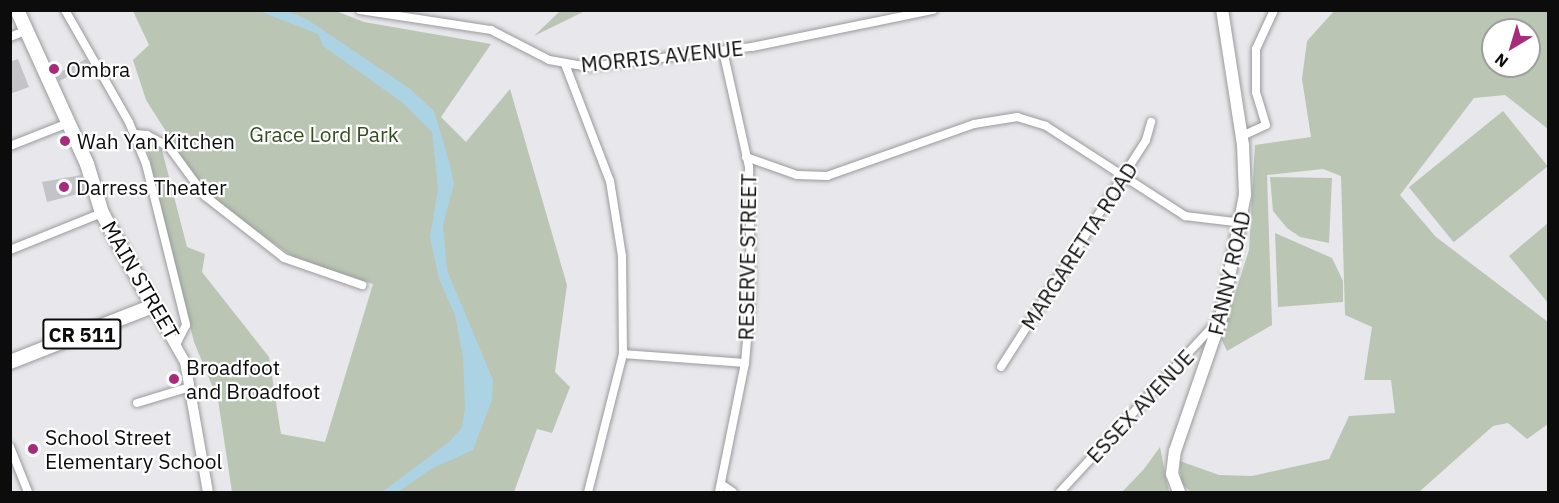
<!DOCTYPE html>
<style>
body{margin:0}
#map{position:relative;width:1559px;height:503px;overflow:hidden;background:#e8e8ec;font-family:"IBM Plex Sans",sans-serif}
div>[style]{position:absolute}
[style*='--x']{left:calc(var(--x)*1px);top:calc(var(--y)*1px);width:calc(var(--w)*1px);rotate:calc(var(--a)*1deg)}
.green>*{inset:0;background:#bac5b3;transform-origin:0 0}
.water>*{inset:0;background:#acd3e3}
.building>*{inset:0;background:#c4c4c8}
.roads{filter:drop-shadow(0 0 2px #9a9a9d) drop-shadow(0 0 2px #9a9a9d)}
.minor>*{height:8px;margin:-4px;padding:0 4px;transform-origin:4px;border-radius:4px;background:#fff}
.tertiary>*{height:10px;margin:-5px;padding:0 5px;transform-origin:5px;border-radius:5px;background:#fff}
.secondary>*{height:12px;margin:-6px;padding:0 6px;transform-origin:6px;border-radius:6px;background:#fff}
.primary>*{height:14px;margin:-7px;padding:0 7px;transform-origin:7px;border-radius:7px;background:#fff}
.dots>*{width:16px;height:16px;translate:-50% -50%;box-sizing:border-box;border:3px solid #fff;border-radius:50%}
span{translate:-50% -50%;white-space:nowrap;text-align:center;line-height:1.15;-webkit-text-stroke:4.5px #fff;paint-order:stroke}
.shield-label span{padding:2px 4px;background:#fff;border:2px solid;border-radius:4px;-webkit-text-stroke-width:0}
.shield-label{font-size:20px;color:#0c0c0d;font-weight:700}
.street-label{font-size:21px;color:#0c0c0d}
.poi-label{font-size:21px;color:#0c0c0d}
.left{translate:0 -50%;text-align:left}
.park-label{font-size:21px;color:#344e21}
.frame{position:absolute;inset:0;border:12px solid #0c0c0d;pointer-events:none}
.north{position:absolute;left:1481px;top:18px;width:60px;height:60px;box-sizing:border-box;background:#fff;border:2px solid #9e9e9e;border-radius:50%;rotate:218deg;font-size:16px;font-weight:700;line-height:24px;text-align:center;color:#0c0c0d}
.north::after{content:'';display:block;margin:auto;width:21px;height:27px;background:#a82a7c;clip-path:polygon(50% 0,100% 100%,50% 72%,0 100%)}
</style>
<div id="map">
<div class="green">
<div style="clip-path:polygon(133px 11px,336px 11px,364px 22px,491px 44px,441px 117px,466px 142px,510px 89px,567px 285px,555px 372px,570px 387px,552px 433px,537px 429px,514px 492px,232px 492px,218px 400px,194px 342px,146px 144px,161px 146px,187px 247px,205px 254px,202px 272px,269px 357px,281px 434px,325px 442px,373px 284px,295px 258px,224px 208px,193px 174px,146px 100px,133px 60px,149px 45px)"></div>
<div style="clip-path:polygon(560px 11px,585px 11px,534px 36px)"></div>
<div style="clip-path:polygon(evenodd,1334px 11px,1548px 11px,1548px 129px,1505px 95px,1474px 98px,1400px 195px,1436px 237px,1548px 322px,1548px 424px,1527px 439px,1508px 423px,1493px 426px,1419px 492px,1191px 492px,1181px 483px,1180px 461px,1219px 475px,1252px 476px,1329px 459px,1349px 416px,1395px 413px,1391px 380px,1364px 380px,1372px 327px,1345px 315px,1341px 176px,1323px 169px,1267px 175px,1272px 325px,1227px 351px,1221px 338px,1249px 250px,1255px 145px,1311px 137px,1302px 79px,1307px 41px,1334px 11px,1493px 30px,1529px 30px,1529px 66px,1493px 66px,1493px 30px)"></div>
<div style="left:1503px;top:111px;width:71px;height:121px;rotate:51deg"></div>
<div style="clip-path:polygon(1270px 177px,1332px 178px,1329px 243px,1300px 237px,1287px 228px,1273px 211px)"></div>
<div style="clip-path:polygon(1548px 223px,1548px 303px,1509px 256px)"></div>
<div style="clip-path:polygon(1275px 233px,1332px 258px,1343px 281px,1343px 302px,1278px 307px)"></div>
<div style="clip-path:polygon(1160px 447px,1169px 492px,1122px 492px,1144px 469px)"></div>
</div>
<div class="water">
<div style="clip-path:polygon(259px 11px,288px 11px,308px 20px,409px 88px,434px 111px,450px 165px,454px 184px,443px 225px,447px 270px,493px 380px,492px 400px,473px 450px,431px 469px,398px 492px,382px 492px,449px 442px,462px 427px,465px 408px,463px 357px,455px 315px,439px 279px,430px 237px,438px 189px,432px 132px,403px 103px,323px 46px,318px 34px)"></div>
</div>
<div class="building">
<div style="clip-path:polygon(18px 59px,29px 87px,10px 94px,10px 62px)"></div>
<div style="clip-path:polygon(86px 59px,90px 67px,59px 81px,56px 74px)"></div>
<div style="clip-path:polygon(81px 175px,86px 192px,47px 202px,42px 182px)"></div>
</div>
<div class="roads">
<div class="minor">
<div style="--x:65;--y:10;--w:129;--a:60.3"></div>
<div style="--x:129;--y:122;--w:45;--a:68"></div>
<div style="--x:146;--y:164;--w:166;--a:76"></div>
<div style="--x:186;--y:325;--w:20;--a:117"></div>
<div style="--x:360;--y:10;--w:133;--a:8.7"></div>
<div style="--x:491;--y:30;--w:65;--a:27.3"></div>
<div style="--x:549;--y:60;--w:40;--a:10"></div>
<div style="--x:588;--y:67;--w:165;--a:-7"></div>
<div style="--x:752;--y:47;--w:185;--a:-11.6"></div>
<div style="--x:10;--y:37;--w:16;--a:-22"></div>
<div style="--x:565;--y:64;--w:125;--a:69"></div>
<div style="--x:610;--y:181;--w:76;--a:80.9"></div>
<div style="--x:622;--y:256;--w:98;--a:89.4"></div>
<div style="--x:623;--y:354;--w:142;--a:104.2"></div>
<div style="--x:135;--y:134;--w:12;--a:5"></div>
<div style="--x:147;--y:135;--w:25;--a:29"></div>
<div style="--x:169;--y:147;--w:61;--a:53.7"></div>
<div style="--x:205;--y:196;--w:100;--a:38.1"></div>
<div style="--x:284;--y:258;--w:83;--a:19.1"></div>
<div style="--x:1242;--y:136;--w:26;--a:-25"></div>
<div style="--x:1266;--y:125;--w:34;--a:-107"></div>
<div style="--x:1256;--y:92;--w:43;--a:-90"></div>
<div style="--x:1256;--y:49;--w:43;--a:-65.2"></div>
<div style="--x:10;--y:146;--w:62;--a:-21.6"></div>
<div style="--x:746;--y:157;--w:54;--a:19.4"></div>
<div style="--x:797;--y:175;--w:30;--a:2"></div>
<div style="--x:827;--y:176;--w:156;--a:-19.5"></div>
<div style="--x:974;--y:124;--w:44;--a:-9.2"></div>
<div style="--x:1017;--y:117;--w:30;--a:17"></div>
<div style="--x:1046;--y:126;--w:166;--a:32.9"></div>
<div style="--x:1185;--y:216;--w:58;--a:6.9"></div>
<div style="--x:10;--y:250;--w:99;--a:-21.9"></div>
<div style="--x:623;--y:354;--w:122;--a:4.2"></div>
<div style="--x:1001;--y:367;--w:269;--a:-57.4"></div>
<div style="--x:1146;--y:140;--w:19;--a:-74"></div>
<div style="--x:137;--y:403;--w:55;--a:-16.8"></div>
<div style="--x:10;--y:447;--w:48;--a:68.2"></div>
<div style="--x:721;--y:484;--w:14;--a:34"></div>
<div style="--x:719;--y:492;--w:132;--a:-78.6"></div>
<div style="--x:745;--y:363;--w:70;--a:-85.1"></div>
<div style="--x:751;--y:293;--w:126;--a:-90.9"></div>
<div style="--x:749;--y:167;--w:119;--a:-102.6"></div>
<div style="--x:1060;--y:492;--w:230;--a:-47.3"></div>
</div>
<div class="tertiary">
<div style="--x:153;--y:306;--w:64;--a:60.3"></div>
<div style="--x:185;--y:362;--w:132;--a:80"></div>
</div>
<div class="secondary">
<div style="--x:1179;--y:492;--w:19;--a:-111"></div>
<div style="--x:1172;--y:474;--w:23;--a:-83"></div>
<div style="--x:1175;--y:451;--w:141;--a:-70.9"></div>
<div style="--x:1221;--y:318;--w:125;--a:-79"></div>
<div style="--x:1245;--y:195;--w:50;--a:-92.3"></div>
<div style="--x:1243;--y:145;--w:137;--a:-98.8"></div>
</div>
<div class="primary">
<div style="--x:10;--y:362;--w:154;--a:-21.4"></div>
<div style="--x:153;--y:306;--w:106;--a:-118.7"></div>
<div style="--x:102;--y:213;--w:51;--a:-107"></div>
<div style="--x:87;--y:164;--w:169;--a:-114.4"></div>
</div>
</div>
<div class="dots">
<div style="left:54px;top:69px;background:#a82a7c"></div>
<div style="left:65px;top:141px;background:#a82a7c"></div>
<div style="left:64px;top:187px;background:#a82a7c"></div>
<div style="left:174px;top:379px;background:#a82a7c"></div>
<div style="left:33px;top:449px;background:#a82a7c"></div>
</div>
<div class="shield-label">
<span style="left:82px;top:334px">CR 511</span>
</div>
<div class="street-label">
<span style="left:662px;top:56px;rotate:-6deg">MORRIS AVENUE</span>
<span style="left:1079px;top:246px;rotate:-57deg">MARGARETTA ROAD</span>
<span style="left:747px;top:257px;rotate:-89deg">RESERVE STREET</span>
<span style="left:1229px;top:273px;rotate:-77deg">FANNY ROAD</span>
<span style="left:141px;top:280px;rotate:60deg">MAIN STREET</span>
<span style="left:1140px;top:406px;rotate:-47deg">ESSEX AVENUE</span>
</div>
<div class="poi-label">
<span class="left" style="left:66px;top:69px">Ombra</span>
<span class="left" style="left:77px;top:141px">Wah Yan Kitchen</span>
<span class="left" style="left:76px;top:187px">Darress Theater</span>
<span class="left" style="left:186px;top:379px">Broadfoot<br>and Broadfoot</span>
<span class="left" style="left:45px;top:449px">School Street<br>Elementary School</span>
</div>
<div class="park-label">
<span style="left:324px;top:134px">Grace Lord Park</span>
</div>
<div class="frame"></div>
<div class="north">N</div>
</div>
